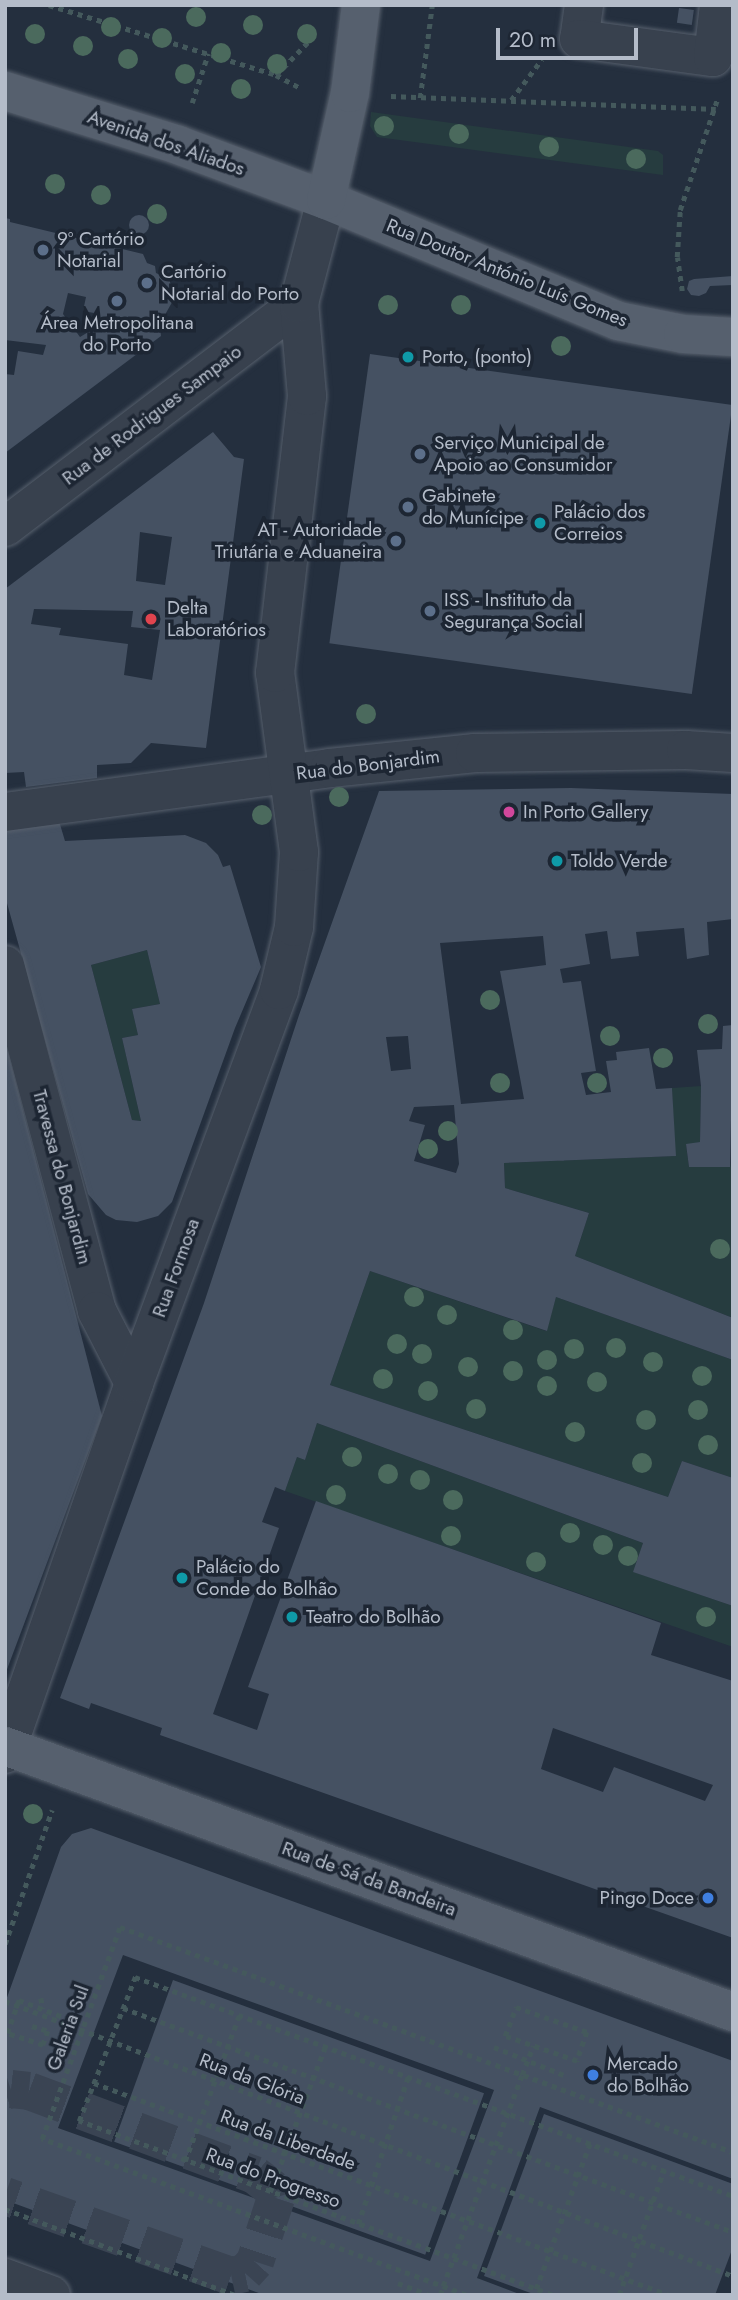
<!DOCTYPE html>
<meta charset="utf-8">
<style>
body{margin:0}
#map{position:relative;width:738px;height:2300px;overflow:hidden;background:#242f3e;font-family:Jost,sans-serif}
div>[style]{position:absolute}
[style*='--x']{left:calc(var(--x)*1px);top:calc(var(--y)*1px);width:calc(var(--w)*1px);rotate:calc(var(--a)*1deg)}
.green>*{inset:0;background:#263c3f}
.building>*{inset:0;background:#455162;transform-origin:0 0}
.round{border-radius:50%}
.minor-tunnel>*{height:38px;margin-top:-19px;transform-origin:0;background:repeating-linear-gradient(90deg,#3a4453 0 38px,transparent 0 57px)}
.path>*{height:4.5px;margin-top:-2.25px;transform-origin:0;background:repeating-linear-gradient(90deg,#44595c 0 5px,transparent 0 10px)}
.roads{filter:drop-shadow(0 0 2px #565f6c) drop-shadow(0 0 2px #565f6c)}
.minor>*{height:38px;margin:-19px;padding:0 19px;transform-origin:19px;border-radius:19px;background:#38414e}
.major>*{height:38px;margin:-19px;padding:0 19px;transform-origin:19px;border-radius:19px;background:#56606e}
.path-bridge>*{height:4.5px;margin-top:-2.25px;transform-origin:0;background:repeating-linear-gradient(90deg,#44595c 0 5px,transparent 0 10px)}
.trees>*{width:20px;height:20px;margin:-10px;border-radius:50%;background:#4b6a5d}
.dots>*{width:19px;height:19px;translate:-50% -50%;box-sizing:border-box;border:4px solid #1d2633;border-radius:50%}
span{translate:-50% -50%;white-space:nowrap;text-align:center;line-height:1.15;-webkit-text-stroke:7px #1d2633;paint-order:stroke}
.street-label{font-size:19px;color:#b4bcc9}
.poi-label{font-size:19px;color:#b4bcc9}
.left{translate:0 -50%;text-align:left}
.right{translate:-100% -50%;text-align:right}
.frame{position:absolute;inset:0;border:7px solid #b4bcc9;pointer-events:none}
.scale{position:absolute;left:496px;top:28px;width:142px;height:32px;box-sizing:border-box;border:4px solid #b4bcc9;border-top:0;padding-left:9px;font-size:21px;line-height:24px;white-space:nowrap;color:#b4bcc9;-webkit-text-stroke:5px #1d2633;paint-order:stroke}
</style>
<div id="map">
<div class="green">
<div style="clip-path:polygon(371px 112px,658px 151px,663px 155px,663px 175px,377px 137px,370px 126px)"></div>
<div style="clip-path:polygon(147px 950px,160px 1004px,132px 1009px,138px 1035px,122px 1038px,141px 1121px,132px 1120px,91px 965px)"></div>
<div style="clip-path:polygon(701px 1086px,700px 1142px,686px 1145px,689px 1167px,730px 1167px,733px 1154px,733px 1318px,575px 1256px,589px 1213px,505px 1188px,504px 1163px,675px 1156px,672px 1088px)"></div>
<div style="clip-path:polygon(370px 1271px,546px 1331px,556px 1297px,733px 1360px,733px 1478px,682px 1461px,668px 1497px,330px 1385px)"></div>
<div style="clip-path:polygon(317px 1423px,643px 1543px,634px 1572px,733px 1606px,733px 1647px,285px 1491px,297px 1457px,305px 1460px)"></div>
</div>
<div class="building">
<div style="left:679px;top:8px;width:15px;height:15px;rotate:8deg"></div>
<div class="round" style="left:129px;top:215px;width:20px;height:20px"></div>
<div style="clip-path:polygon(evenodd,5px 218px,10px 219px,10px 222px,143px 254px,147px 263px,155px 266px,156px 273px,169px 279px,175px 297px,166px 313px,167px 320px,160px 327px,161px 336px,5px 453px,5px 374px,14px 375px,18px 351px,43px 355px,46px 345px,5px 340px,5px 218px,68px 293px,86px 297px,83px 311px,94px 313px,90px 331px,80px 337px,63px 314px,68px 293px)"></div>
<div style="clip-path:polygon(733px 276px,733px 285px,710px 286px,706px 293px,699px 296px,691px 295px,687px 289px,689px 281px,694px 279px)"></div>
<div style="left:370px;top:354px;width:366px;height:292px;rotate:8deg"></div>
<div style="clip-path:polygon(evenodd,213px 432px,234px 457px,244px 459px,206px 748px,151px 743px,131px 763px,97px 765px,97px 778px,26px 787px,24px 772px,5px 773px,5px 589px,213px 432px,140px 532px,172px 537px,165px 585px,136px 581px,140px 532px,213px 432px,34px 609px,133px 611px,131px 627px,160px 630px,152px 680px,124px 675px,128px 644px,59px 635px,61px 628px,31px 624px,34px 609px)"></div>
<div style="clip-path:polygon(evenodd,571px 788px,733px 794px,733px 919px,707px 922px,709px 955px,687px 959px,684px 928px,636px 932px,639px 956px,611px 959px,607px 931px,585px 934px,590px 964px,560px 969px,563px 983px,581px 981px,596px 1071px,581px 1073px,586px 1095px,611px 1092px,606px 1061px,617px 1060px,616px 1052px,649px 1048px,656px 1089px,672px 1088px,676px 1156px,504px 1163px,505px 1188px,589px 1213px,575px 1256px,733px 1318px,733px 1360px,556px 1297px,547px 1331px,370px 1271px,330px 1385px,668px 1497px,682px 1461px,733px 1478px,733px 1606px,633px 1572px,643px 1543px,317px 1423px,305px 1460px,297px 1457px,285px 1491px,275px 1487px,262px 1522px,279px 1528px,213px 1714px,257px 1730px,269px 1694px,248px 1687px,316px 1501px,661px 1623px,651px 1655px,733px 1681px,733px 1938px,160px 1735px,162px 1728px,91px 1703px,89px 1709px,60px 1698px,204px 1303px,299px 1015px,379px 791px,571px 788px,543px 936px,546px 965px,500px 971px,524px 1099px,461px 1104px,440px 943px,543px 936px,571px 788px,408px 1036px,411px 1069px,391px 1071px,386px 1037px,408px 1036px,571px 788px,454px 1105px,459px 1164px,456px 1173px,414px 1161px,425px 1125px,409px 1121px,414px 1107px,454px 1105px,571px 788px,553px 1728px,713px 1785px,705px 1801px,614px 1767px,603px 1792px,541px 1769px,553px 1728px)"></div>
<div style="clip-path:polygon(evenodd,59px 821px,65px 841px,185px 835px,206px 843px,218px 855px,223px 867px,230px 865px,261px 967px,235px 1028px,172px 1202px,158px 1216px,137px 1222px,116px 1220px,106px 1215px,88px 1194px,5px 896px,5px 830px,59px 821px,147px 950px,160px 1004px,132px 1009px,138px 1035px,122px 1038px,141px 1121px,132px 1120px,91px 965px,147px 950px)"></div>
<div style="clip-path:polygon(733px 1025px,730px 1167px,689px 1167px,686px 1144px,700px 1142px,701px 1086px,697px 1050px,722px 1049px,723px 1026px)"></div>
<div style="clip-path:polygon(6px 1045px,102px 1416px,6px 1672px,5px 1046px)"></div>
<div style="clip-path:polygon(evenodd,91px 1828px,733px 2061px,733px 2179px,540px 2107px,477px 2278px,522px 2295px,264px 2295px,5px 2200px,5px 2003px,61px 1847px,72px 1834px,91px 1828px,123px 1955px,494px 2090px,430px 2261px,58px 2128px,123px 1955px)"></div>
<div style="left:173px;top:1980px;width:331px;height:172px;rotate:20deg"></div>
<div style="clip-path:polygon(544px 2114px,733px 2184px,733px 2247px,715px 2295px,536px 2295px,484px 2276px)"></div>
</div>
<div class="minor-tunnel">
<div style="--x:5;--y:2091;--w:6;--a:-18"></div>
<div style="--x:11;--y:2089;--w:18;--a:6"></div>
<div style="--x:29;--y:2091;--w:241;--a:20.4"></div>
<div style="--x:255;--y:2175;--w:23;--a:38"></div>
<div style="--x:273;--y:2189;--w:9;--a:72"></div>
<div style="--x:276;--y:2198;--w:67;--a:108.2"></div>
<div style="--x:255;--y:2262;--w:15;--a:132"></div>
<div style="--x:245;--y:2273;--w:14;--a:168"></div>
<div style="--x:231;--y:2276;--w:240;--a:-160.5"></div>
</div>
<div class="path">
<div style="--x:49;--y:5;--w:238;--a:17.1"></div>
<div style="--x:276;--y:75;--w:27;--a:28"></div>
<div style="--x:276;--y:75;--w:50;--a:-45.8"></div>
<div style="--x:391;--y:96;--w:325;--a:2.3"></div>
<div style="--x:420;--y:98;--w:94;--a:-82.6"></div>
<div style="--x:511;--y:100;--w:51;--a:-52.9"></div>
<div style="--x:192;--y:103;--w:52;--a:-71.9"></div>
<div style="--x:682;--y:291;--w:34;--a:-98"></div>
<div style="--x:677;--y:257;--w:47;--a:-86.3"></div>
<div style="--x:680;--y:210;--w:116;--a:-71.4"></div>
<div style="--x:5;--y:1944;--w:142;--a:-70.7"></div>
<div style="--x:41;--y:1998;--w:11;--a:80"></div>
<div style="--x:5;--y:2001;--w:778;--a:20.69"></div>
<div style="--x:516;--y:2007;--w:75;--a:19.4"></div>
<div style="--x:587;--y:2032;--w:31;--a:109"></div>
<div style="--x:577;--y:2061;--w:76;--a:-160.9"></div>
<div style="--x:505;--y:2036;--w:31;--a:-69"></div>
<div style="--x:123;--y:2008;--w:650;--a:20.16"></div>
<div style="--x:32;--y:2026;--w:17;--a:17"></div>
<div style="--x:48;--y:2031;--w:15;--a:110"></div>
<div style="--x:43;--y:2045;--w:38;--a:-162"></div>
<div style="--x:7;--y:2033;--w:35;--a:-70"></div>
<div style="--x:19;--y:2000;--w:70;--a:21"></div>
<div style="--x:494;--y:2047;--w:75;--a:21.8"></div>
<div style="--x:522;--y:2075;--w:31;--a:-69"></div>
<div style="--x:94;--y:2083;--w:613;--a:20.24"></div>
<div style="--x:185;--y:2161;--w:155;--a:-69.6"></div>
<div style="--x:270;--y:2192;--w:155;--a:-69.2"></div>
<div style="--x:5;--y:2209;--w:246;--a:20.5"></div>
<div style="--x:358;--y:2224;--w:155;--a:-71.2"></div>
<div style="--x:398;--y:2283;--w:33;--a:21"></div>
<div style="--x:536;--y:2289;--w:156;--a:-69.7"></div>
<div style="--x:440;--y:2295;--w:9;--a:-72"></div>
<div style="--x:466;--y:2295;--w:452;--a:-159.8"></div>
<div style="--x:42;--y:2139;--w:226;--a:-69.8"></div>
<div style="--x:120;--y:1927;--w:653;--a:20.16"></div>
<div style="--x:552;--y:2295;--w:504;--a:-159.8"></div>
<div style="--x:79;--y:2121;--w:155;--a:-68.7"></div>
<div style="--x:135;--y:1977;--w:637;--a:20.11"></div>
<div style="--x:619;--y:2295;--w:133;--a:-70.2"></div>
</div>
<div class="roads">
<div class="minor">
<div style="--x:584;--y:5;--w:34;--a:98"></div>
<div style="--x:579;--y:39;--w:135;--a:7.7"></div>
<div style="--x:713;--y:57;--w:52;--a:-83.4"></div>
<div style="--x:5;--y:527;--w:370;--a:-37.3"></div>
<div style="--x:5;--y:812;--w:328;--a:-7.7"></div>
<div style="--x:330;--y:768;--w:146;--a:-5.9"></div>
<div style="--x:475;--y:753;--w:211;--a:-0.8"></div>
<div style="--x:686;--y:750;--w:47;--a:3.7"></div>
<div style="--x:5;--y:965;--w:358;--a:75.1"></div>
<div style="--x:97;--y:1311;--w:81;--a:62.8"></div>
<div style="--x:5;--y:1754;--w:393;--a:-70.8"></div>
<div style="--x:134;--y:1383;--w:419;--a:-69.7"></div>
<div style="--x:279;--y:990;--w:65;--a:-76.6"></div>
<div style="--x:294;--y:927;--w:75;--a:-86.2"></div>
<div style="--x:299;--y:852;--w:181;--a:-97.6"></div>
<div style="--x:275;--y:673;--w:279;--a:-83.4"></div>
<div style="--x:307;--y:396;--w:93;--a:-94.9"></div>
<div style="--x:299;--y:303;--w:106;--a:-75.3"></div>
<div style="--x:5;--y:2278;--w:49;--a:20.3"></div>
</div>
<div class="major">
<div style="--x:5;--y:91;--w:181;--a:17.3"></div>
<div style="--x:178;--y:145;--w:158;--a:20.4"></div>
<div style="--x:326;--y:200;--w:316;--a:22.5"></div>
<div style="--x:618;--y:321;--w:66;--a:11.3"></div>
<div style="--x:683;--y:334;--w:50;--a:3.4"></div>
<div style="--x:326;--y:200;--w:110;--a:-77.4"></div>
<div style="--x:350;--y:93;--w:89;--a:-82.9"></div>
<div style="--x:5;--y:1746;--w:775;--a:20.07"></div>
</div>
</div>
<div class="path-bridge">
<div style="--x:443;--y:2286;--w:225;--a:-69.5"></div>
</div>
<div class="trees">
<div style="left:196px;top:17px"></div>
<div style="left:253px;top:25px"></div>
<div style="left:111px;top:27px"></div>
<div style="left:35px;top:34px"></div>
<div style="left:307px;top:34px"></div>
<div style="left:162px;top:38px"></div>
<div style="left:83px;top:46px"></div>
<div style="left:221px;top:53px"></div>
<div style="left:128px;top:59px"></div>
<div style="left:277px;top:64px"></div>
<div style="left:185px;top:74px"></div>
<div style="left:241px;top:89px"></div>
<div style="left:384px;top:126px"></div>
<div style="left:459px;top:134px"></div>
<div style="left:549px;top:147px"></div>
<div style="left:636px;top:159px"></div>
<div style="left:55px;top:184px"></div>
<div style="left:101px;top:195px"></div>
<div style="left:157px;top:214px"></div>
<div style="left:388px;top:305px"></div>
<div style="left:461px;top:305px"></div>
<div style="left:561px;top:346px"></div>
<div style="left:366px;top:714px"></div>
<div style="left:339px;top:797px"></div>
<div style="left:262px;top:815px"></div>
<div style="left:490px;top:1000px"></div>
<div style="left:708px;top:1024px"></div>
<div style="left:610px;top:1036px"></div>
<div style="left:663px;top:1058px"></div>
<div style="left:500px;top:1083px"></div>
<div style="left:597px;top:1083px"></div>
<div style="left:448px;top:1131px"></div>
<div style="left:428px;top:1149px"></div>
<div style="left:720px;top:1249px"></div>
<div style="left:414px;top:1297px"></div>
<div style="left:447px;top:1315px"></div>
<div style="left:513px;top:1330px"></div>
<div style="left:397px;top:1344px"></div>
<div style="left:616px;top:1348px"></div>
<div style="left:574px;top:1349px"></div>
<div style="left:422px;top:1354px"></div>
<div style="left:547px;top:1360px"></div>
<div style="left:653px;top:1362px"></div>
<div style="left:468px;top:1367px"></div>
<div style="left:513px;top:1371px"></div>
<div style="left:702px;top:1376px"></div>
<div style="left:383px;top:1379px"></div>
<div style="left:597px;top:1382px"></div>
<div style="left:547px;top:1386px"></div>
<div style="left:428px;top:1391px"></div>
<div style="left:476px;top:1409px"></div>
<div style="left:698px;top:1410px"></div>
<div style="left:646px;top:1420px"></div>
<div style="left:575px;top:1432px"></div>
<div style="left:708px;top:1445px"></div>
<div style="left:352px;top:1457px"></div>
<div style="left:642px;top:1463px"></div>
<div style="left:388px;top:1474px"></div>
<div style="left:420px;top:1480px"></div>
<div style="left:336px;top:1495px"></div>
<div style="left:453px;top:1500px"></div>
<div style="left:570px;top:1533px"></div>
<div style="left:451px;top:1536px"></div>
<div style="left:603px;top:1545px"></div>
<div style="left:628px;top:1556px"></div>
<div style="left:536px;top:1562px"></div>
<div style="left:706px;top:1617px"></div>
<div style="left:33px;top:1814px"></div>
</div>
<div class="dots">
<div style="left:43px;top:250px;background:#5c6f8a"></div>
<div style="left:147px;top:283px;background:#5c6f8a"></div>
<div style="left:117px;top:301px;background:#5c6f8a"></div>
<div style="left:408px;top:357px;background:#0f9aa8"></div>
<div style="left:420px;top:454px;background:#5c6f8a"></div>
<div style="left:408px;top:507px;background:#5c6f8a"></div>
<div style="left:540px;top:523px;background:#0f9aa8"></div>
<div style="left:396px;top:541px;background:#5c6f8a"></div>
<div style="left:430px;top:611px;background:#5c6f8a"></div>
<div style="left:151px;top:619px;background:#e0444e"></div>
<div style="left:509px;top:812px;background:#d1479c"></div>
<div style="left:557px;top:861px;background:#0f9aa8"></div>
<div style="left:182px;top:1578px;background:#0f9aa8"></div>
<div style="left:292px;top:1617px;background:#0f9aa8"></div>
<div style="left:708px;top:1898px;background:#3f7fe0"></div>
<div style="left:593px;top:2075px;background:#3f7fe0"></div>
</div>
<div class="street-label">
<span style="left:166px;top:143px;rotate:19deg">Avenida dos Aliados</span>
<span style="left:507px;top:273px;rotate:22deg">Rua Doutor António Luís Gomes</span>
<span style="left:152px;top:415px;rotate:-37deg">Rua de Rodrigues Sampaio</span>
<span style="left:368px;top:765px;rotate:-7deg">Rua do Bonjardim</span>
<span style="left:62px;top:1177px;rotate:75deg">Travessa do Bonjardim</span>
<span style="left:176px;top:1268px;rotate:-70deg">Rua Formosa</span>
<span style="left:369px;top:1879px;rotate:20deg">Rua de Sá da Bandeira</span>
<span style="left:68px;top:2028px;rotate:-70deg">Galeria Sul</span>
<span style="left:252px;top:2079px;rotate:21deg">Rua da Glória</span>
<span style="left:288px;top:2140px;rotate:20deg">Rua da Liberdade</span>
<span style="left:273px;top:2178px;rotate:20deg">Rua do Progresso</span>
</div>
<div class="poi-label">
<span class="left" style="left:57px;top:250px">9º Cartório<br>Notarial</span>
<span class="left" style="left:161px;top:283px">Cartório<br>Notarial do Porto</span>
<span style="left:117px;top:334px">Área Metropolitana<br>do Porto</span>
<span class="left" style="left:422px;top:357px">Porto, (ponto)</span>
<span class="left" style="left:434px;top:454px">Serviço Municipal de<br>Apoio ao Consumidor</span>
<span class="left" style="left:422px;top:507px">Gabinete<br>do Munícipe</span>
<span class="left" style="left:554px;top:523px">Palácio dos<br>Correios</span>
<span class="right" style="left:382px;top:541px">AT - Autoridade<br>Triutária e Aduaneira</span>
<span class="left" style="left:444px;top:611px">ISS - Instituto da<br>Segurança Social</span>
<span class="left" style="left:167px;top:619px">Delta<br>Laboratórios</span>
<span class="left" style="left:523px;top:812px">In Porto Gallery</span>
<span class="left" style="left:571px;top:861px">Toldo Verde</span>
<span class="left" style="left:196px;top:1578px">Palácio do<br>Conde do Bolhão</span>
<span class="left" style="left:306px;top:1617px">Teatro do Bolhão</span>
<span class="right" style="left:694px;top:1898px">Pingo Doce</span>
<span class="left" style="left:607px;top:2075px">Mercado<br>do Bolhão</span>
</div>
<div class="frame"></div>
<div class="scale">20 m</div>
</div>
